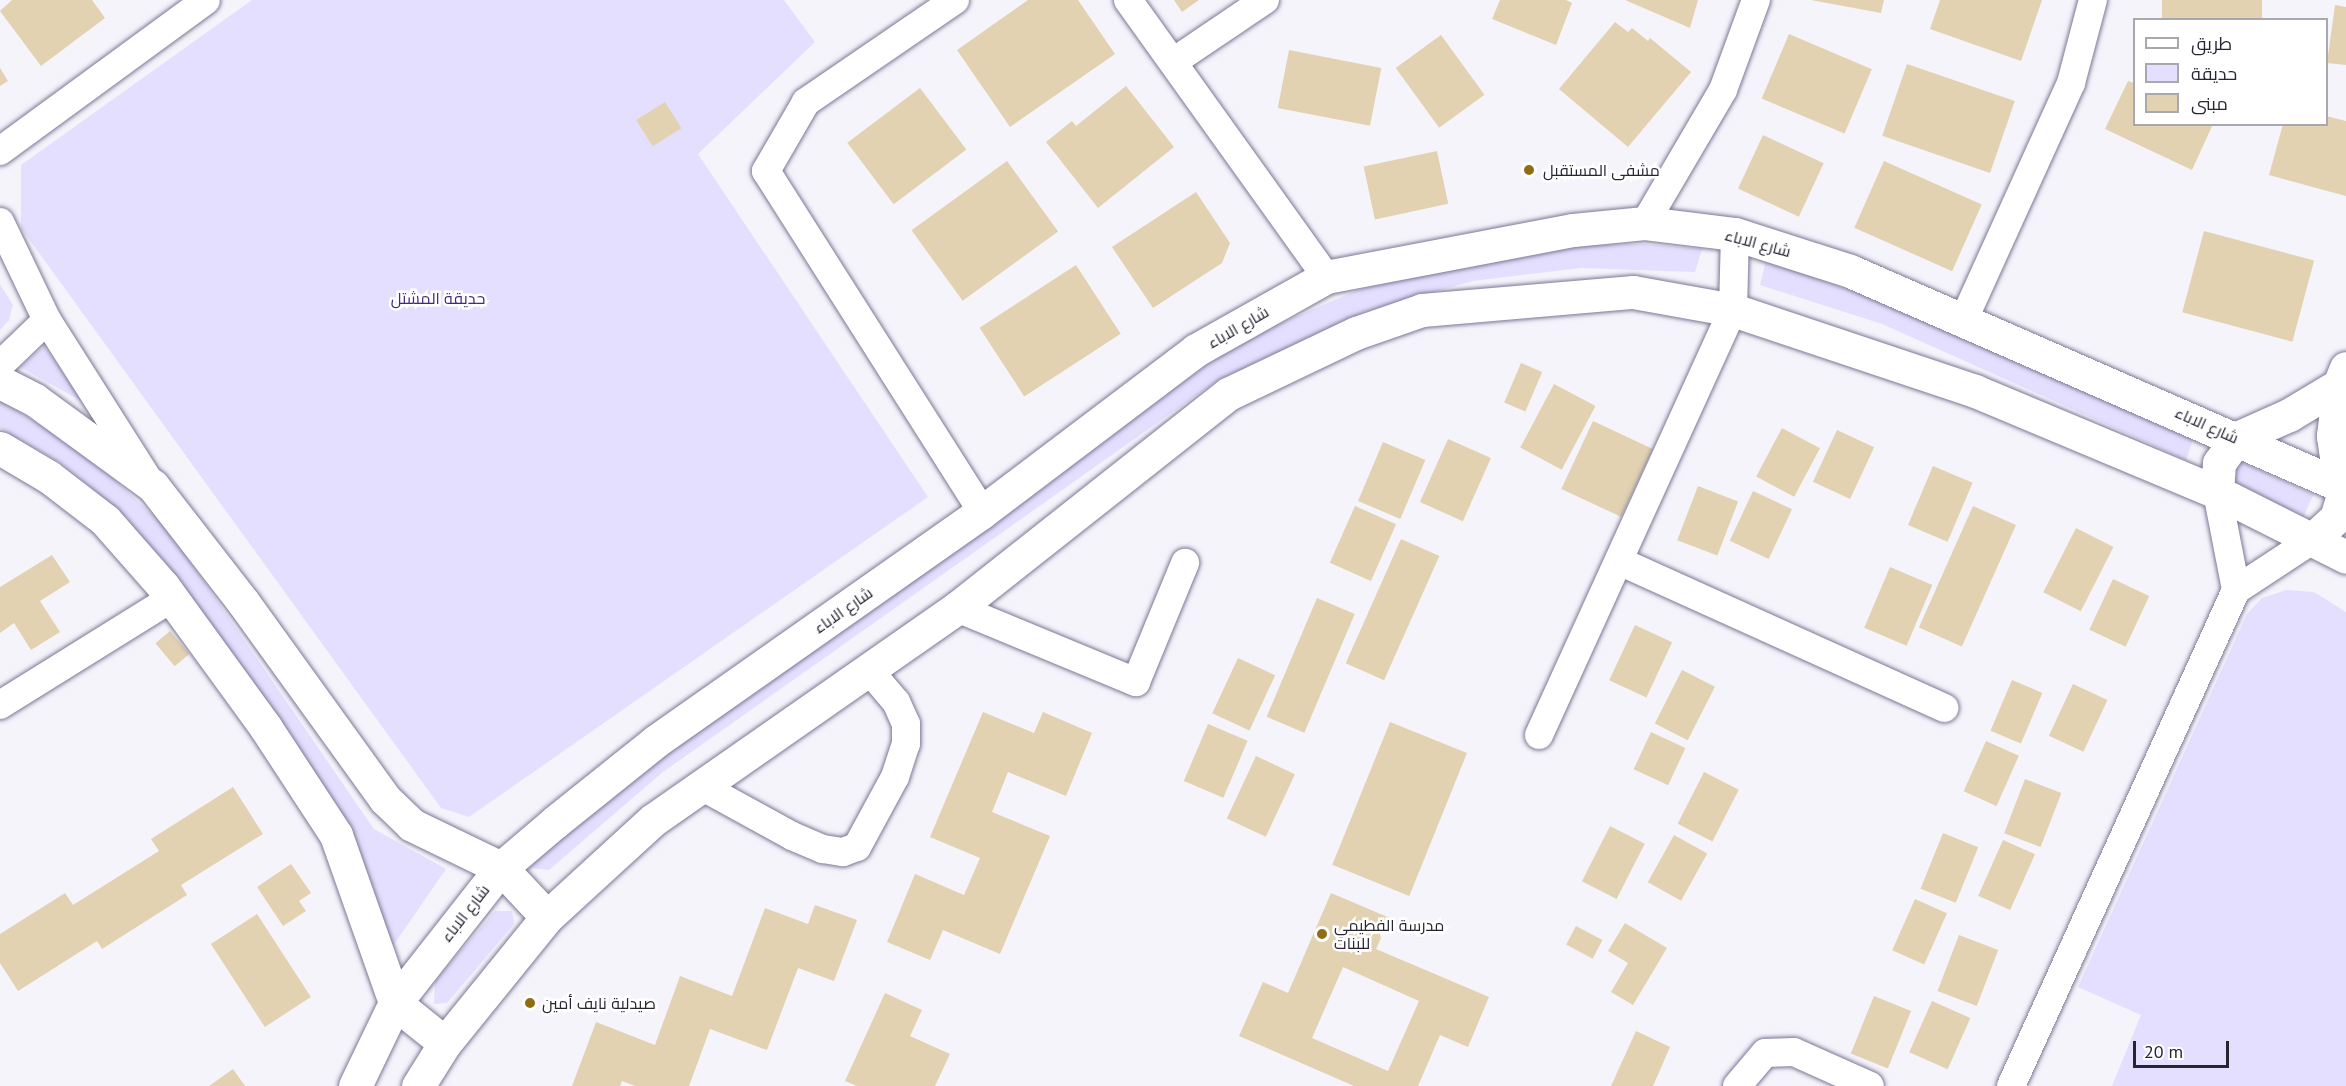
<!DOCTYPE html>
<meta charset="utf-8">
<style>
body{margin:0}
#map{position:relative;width:2346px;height:1086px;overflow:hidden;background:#f5f4fb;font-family:"PT Sans",Cairo,sans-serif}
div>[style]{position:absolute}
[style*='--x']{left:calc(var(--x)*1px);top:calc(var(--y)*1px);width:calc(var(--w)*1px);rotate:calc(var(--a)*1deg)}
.green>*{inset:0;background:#e4dffe;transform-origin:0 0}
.building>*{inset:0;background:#e2d2b1;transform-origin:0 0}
.roads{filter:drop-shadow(0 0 2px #7c7796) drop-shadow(0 0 2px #7c7796)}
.street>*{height:28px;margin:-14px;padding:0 14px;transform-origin:14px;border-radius:14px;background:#fff}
.secondary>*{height:33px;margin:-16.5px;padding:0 16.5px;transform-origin:16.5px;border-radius:16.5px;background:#fff}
.dots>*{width:16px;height:16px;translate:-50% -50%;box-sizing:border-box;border:3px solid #fff;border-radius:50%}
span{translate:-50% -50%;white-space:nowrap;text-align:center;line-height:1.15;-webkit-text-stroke:5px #fff;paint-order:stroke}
.poi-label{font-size:16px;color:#282532}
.left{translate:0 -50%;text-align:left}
.street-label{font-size:16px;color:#282532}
.park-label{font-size:16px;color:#43297c}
.legend{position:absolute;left:2133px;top:18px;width:195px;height:108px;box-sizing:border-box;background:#fff;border:2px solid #a9a8ad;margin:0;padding:8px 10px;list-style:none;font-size:18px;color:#282532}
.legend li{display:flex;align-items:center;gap:12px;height:30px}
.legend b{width:30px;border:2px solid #a9a8ad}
.scale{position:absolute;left:2133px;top:1041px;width:96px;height:27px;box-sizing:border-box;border:3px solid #282532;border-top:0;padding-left:8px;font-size:18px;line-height:21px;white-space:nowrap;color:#282532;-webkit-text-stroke:4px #fff;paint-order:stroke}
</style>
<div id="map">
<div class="green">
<div style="clip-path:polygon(252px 0,784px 0,815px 42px,698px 154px,928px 497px,469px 817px,441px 808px,21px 228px,21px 165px)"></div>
<div style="clip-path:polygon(1646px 244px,1702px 249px,1695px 272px,1581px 268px,1473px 281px,1366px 311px,1218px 380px,663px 772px,549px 870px,529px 868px,539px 848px,576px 810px,1244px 339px,1358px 290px,1416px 274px,1524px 253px,1582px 245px)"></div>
<div style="clip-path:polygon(1766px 260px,1890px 305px,2193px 440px,2186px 460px,1882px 324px,1760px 285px)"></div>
<div style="clip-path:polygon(0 284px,13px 305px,9px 320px,0 330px)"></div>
<div style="clip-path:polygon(44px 346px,85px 403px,20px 367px)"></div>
<div style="clip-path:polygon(0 400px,85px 453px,168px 529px,374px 829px,446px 869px,384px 959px,358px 856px,174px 584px,127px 518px,61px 463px,0 428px)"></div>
<div style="left:2234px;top:459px;width:87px;height:27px;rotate:24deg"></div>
<div style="clip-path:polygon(2286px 590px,2314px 592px,2346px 612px,2346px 1086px,2112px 1086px,2141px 1015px,2078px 987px,2247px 614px,2262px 598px)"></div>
<div style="clip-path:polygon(495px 911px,512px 911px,514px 924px,447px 1003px,434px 1004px,435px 981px)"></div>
</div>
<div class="building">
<div style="clip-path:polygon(12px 0,92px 0,105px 18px,41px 66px,0 11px)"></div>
<div style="clip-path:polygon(1028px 0,1078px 0,1115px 54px,1010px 127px,957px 50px)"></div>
<div style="clip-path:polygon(1174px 0,1199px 0,1182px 12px)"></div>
<div style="clip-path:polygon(1500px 0,1566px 0,1572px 3px,1556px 45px,1492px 19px)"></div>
<div style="clip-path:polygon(1625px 0,1698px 0,1690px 28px)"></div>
<div style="clip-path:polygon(1811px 0,1884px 0,1881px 13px)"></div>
<div style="clip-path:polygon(1940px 0,2042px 0,2021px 61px,1930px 29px)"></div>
<div style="left:2162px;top:0;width:100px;height:21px"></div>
<div style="clip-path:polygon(2335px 5px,2346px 7px,2346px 65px,2327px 63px)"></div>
<div style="clip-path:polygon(1615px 22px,1628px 32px,1632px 28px,1648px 41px,1650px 38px,1691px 72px,1628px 147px,1559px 89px)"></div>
<div style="left:1789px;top:34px;width:90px;height:70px;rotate:23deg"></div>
<div style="left:1441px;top:35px;width:74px;height:56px;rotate:54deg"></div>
<div style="left:1289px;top:50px;width:94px;height:59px;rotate:11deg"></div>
<div style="left:1907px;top:64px;width:114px;height:76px;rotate:19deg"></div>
<div style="clip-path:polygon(0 68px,8px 81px,0 86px)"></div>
<div style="clip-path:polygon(2128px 81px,2134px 83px,2134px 124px,2213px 124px,2192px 170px,2105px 129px)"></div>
<div style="clip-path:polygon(1126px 86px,1174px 147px,1098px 208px,1046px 142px,1072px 121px,1076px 126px)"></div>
<div style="left:920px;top:88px;width:77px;height:91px;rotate:53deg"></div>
<div style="left:665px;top:102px;width:31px;height:34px;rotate:58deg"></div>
<div style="clip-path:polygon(2326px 116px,2346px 121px,2346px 196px,2269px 175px,2283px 124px,2326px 124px)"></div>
<div style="left:1763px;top:135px;width:67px;height:59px;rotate:25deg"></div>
<div style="left:1437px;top:151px;width:54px;height:75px;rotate:78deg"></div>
<div style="left:1007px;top:161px;width:87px;height:118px;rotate:54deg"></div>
<div style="left:1884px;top:161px;width:107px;height:73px;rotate:24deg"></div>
<div style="clip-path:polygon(1196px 192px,1230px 243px,1222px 263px,1153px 308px,1112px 247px)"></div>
<div style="left:2204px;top:231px;width:114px;height:84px;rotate:15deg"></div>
<div style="left:1076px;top:265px;width:82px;height:115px;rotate:57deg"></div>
<div style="left:1521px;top:363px;width:23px;height:43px;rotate:23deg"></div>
<div style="left:1554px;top:384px;width:47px;height:72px;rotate:28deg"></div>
<div style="left:1593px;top:421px;width:66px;height:75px;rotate:25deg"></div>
<div style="left:1782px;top:428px;width:43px;height:55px;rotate:28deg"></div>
<div style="left:1837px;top:430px;width:41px;height:57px;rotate:25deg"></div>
<div style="left:1448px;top:439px;width:47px;height:69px;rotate:24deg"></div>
<div style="left:1383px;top:442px;width:46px;height:64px;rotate:23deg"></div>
<div style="left:1933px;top:466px;width:43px;height:64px;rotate:23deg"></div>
<div style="left:1698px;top:486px;width:43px;height:58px;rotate:21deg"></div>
<div style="left:1753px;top:491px;width:43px;height:55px;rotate:25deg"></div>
<div style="left:1355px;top:506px;width:45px;height:62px;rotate:24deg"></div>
<div style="left:1973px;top:506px;width:47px;height:133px;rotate:24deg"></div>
<div style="left:2076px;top:528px;width:42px;height:72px;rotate:27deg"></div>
<div style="left:1401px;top:539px;width:42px;height:136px;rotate:24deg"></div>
<div style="clip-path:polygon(52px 555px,70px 582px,40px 601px,60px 632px,31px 650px,14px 623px,0 633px,0 587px)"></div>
<div style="left:1890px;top:567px;width:46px;height:66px;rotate:23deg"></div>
<div style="left:2113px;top:579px;width:40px;height:56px;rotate:25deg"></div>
<div style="left:1317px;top:598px;width:41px;height:129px;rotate:23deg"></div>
<div style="left:1635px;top:625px;width:41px;height:61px;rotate:25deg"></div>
<div style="left:170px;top:631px;width:30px;height:19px;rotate:50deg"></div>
<div style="left:1238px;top:658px;width:41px;height:61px;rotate:25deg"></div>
<div style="left:1682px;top:670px;width:37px;height:60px;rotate:27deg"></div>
<div style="left:2012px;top:680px;width:33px;height:55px;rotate:23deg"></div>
<div style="left:2073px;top:684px;width:38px;height:57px;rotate:25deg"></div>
<div style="clip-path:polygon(983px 712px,1034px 733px,1043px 712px,1092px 733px,1066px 796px,1008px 772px,992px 812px,1050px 836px,1000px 954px,943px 930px,930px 960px,887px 942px,915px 874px,964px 895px,980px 858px,930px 837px)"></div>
<div style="left:1390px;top:722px;width:83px;height:154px;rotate:22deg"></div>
<div style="left:1208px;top:724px;width:43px;height:62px;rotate:23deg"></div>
<div style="left:1651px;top:732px;width:38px;height:41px;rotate:25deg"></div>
<div style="left:1986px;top:741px;width:36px;height:55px;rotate:24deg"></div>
<div style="left:1256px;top:756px;width:43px;height:69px;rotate:25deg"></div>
<div style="left:1704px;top:772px;width:39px;height:58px;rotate:27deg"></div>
<div style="left:2025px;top:779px;width:39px;height:58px;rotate:21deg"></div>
<div style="clip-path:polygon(233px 787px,263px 834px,181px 885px,187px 895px,102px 949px,97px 941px,18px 991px,0 963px,0 934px,65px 893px,73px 905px,159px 851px,151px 839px)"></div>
<div style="left:1610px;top:826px;width:39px;height:62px;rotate:27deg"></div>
<div style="left:1943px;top:833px;width:38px;height:60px;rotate:22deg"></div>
<div style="left:1674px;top:835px;width:38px;height:54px;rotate:29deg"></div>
<div style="left:2003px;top:840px;width:35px;height:61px;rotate:24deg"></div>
<div style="clip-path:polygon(291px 864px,311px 893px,299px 901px,306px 911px,283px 926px,257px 887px)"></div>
<div style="clip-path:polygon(evenodd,1331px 893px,1390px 918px,1376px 949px,1489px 997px,1468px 1047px,1440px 1035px,1418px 1086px,1354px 1086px,1239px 1036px,1263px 982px,1288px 993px,1331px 893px,1343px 967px,1419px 1001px,1388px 1071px,1312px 1038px,1343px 967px)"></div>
<div style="left:1915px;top:899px;width:35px;height:56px;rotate:24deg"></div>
<div style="clip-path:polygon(815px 905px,857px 920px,834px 981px,798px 968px,767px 1050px,710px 1029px,689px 1086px,635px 1086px,622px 1081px,620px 1086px,572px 1086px,596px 1022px,655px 1045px,680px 976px,732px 996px,765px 908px,808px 924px)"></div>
<div style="left:257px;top:914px;width:99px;height:55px;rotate:57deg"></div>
<div style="clip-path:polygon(1625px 923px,1667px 948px,1633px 1005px,1611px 992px,1628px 963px,1608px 951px)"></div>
<div style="left:1576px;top:926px;width:30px;height:21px;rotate:28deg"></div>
<div style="left:1959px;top:935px;width:42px;height:60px;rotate:21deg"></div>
<div style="clip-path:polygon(885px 993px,922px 1010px,910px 1036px,950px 1054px,935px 1086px,857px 1086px,845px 1081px)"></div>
<div style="left:1874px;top:996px;width:40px;height:62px;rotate:22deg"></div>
<div style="left:1932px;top:1001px;width:42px;height:56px;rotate:24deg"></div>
<div style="clip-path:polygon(1636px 1031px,1670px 1047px,1653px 1086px,1611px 1086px)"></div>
<div style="clip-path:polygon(233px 1069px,245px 1086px,209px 1086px)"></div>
</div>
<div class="roads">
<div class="street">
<div style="--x:955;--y:0;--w:181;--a:145.6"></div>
<div style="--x:806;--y:102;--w:80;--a:120.1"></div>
<div style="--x:766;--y:171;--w:404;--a:57.6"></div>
<div style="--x:1128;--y:0;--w:340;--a:54.4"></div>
<div style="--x:1173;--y:62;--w:111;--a:-34"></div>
<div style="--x:0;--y:151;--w:255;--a:-36.2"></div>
<div style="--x:0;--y:222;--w:109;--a:64.4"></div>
<div style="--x:47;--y:320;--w:188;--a:57.6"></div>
<div style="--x:1645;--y:223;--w:154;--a:-59.6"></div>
<div style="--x:1723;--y:90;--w:96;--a:-69.9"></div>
<div style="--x:1964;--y:319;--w:259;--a:-65.6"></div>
<div style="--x:2071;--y:83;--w:86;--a:-75.2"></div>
<div style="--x:0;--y:365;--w:65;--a:-43.8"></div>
<div style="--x:2217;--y:492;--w:100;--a:79"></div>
<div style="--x:1619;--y:561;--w:357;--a:24.3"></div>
<div style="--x:957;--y:608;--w:194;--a:22.5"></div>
<div style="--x:1136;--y:682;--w:129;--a:-67.6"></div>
<div style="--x:0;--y:705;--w:203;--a:-31.9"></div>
<div style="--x:1539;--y:735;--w:467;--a:-65.5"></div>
<div style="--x:1733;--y:310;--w:76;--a:-88.5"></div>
<div style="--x:701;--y:786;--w:104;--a:28.8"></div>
<div style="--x:792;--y:836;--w:34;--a:23"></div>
<div style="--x:823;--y:849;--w:20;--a:9"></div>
<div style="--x:843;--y:852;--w:15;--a:-20"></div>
<div style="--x:857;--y:847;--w:80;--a:-61.5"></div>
<div style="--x:895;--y:777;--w:35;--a:-72"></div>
<div style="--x:906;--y:744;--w:20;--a:-90"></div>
<div style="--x:906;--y:724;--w:24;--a:-114"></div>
<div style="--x:896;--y:702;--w:42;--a:-130.2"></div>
<div style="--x:1737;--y:1086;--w:43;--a:-49.7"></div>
<div style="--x:1765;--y:1053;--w:29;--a:-2"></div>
<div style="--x:1794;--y:1052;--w:83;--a:24.1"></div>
<div style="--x:2011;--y:1086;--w:545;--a:-65.6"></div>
<div style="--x:2236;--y:590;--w:91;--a:-33.3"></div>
</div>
<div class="secondary">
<div style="--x:0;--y:382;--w:39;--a:27"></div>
<div style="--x:35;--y:400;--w:146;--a:36.1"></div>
<div style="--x:153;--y:486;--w:147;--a:52.2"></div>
<div style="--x:243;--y:602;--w:243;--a:54.2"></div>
<div style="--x:385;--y:799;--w:37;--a:44"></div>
<div style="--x:412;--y:825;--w:99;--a:25.8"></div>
<div style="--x:501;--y:868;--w:67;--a:46.8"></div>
<div style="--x:0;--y:448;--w:57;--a:30.6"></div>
<div style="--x:49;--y:477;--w:71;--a:37.5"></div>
<div style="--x:105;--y:520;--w:88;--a:48.7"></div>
<div style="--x:163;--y:586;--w:175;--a:54"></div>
<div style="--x:266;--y:728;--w:128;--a:56.8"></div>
<div style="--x:336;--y:835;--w:178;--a:70.6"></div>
<div style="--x:395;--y:1003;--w:64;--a:38.7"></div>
<div style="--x:2217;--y:492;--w:29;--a:-86"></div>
<div style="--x:2219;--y:463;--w:31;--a:-54"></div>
<div style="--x:2237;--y:438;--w:57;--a:-23.9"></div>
<div style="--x:2289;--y:415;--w:58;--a:-31"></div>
<div style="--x:2312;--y:540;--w:33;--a:-43"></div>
<div style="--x:2336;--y:518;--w:21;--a:-73"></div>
<div style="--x:2342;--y:498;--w:63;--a:-98.3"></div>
<div style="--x:2333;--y:436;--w:51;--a:-83.3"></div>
<div style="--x:2339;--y:385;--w:18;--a:-68"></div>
<div style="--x:355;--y:1086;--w:92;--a:-64.3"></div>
<div style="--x:395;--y:1003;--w:172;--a:-51.9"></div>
<div style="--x:501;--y:868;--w:71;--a:-40.4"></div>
<div style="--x:555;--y:822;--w:129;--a:-38.7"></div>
<div style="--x:656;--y:741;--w:398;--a:-35.1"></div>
<div style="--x:982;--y:512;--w:268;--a:-37.1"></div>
<div style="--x:1196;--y:350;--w:149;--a:-29.3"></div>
<div style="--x:1326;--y:277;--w:251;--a:-10.8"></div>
<div style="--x:1573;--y:230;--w:72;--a:-5.6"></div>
<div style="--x:1645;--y:223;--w:91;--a:7"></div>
<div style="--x:1735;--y:234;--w:121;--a:17.8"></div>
<div style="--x:1850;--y:271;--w:541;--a:23.63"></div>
<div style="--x:418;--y:1086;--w:51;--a:-57.9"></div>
<div style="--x:445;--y:1043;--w:162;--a:-51"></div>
<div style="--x:547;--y:917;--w:144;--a:-42.5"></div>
<div style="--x:653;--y:820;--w:371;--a:-34.9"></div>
<div style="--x:957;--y:608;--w:345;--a:-38.3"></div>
<div style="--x:1228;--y:394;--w:142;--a:-25.5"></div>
<div style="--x:1356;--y:333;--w:70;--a:-19.2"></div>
<div style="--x:1422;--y:310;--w:212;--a:-4.9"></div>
<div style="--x:1633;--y:292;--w:102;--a:10.2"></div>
<div style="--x:1733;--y:310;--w:255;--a:18.5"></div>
<div style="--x:1975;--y:391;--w:262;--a:22.7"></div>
<div style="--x:2217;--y:492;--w:144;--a:26.7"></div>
</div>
</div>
<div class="dots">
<div style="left:1529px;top:170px;background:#906d12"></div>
<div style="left:1322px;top:934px;background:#906d12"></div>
<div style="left:530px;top:1003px;background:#906d12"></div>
</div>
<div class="poi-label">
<span class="left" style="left:1543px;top:170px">مشفى المستقبل</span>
<span class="left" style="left:1334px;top:934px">مدرسة الفطيمي<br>للبنات</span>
<span class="left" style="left:542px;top:1003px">صيدلية نايف أمين</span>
</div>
<div class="street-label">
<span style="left:1758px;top:243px;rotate:15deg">شارع الاباء</span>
<span style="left:1238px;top:327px;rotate:-30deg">شارع الاباء</span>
<span style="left:2207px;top:425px;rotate:24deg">شارع الاباء</span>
<span style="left:843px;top:610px;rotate:-35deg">شارع الاباء</span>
<span style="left:465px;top:913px;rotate:-52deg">شارع الاباء</span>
</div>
<div class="park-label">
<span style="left:438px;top:298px">حديقة المشتل</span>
</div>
<ul class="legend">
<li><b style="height:8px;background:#fff"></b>طريق</li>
<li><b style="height:16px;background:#e4dffe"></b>حديقة</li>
<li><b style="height:16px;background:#e2d2b1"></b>مبنى</li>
</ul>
<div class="scale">20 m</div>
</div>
